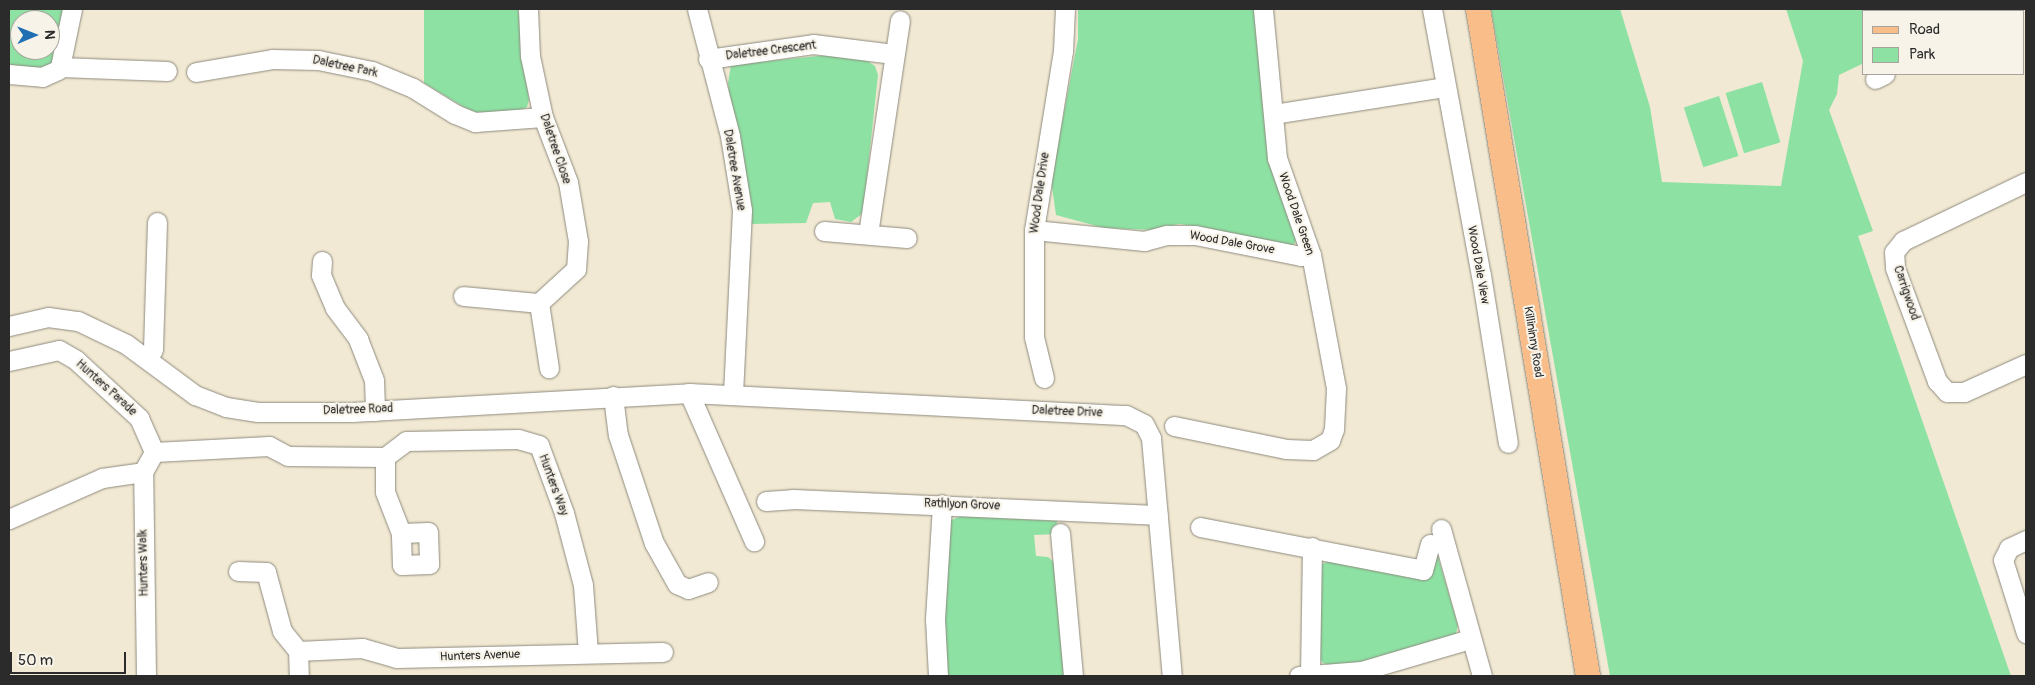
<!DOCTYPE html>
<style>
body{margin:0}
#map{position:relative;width:2035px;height:685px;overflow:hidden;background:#f1e9d3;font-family:Pangolin,sans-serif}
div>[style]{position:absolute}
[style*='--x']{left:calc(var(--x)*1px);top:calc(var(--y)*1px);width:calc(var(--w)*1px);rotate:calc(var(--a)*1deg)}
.green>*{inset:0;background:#8de1a3;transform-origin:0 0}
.roads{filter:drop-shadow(0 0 1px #8e8a7f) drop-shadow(0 0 1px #8e8a7f)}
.minor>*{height:19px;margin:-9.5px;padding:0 9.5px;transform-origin:9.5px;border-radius:9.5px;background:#fff}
.major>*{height:24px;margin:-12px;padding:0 12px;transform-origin:12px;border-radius:12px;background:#f9bd89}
span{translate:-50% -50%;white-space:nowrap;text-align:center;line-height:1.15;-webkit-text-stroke:4px #f7f3e8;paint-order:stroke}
.street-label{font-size:12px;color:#2b2b2b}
.frame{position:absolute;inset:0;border:10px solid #2b2b2b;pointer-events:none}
.legend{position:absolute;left:1862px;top:10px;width:162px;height:65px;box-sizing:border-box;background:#f7f3e8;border:1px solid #a5a39c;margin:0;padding:6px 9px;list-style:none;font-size:15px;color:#2b2b2b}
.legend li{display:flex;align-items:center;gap:10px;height:25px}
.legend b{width:25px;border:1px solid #a5a39c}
.north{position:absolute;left:10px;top:10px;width:50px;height:50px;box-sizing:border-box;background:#f7f3e8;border:1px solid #a5a39c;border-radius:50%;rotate:89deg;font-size:14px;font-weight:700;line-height:20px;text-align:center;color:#2b2b2b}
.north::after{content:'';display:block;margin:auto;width:18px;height:22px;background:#1f6fb2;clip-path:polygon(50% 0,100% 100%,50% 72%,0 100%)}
.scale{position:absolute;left:10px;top:652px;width:116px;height:22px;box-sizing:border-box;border:2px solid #2b2b2b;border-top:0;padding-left:6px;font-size:15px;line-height:18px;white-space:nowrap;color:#2b2b2b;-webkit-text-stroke:4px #f7f3e8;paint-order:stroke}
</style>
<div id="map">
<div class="green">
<div style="clip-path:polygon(evenodd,9px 9px,66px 9px,58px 59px,45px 68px,9px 66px,9px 9px,20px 20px,50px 20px,50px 50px,20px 50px,20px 20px)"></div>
<div style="clip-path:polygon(424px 9px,518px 9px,529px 100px,527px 107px,518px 112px,472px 112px,424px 83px)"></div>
<div style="clip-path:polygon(1078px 9px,1254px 9px,1299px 236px,1291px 249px,1203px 227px,1179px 224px,1154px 230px,1104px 228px,1056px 215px,1051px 180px,1078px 39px)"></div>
<div style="clip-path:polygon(1491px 9px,1620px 9px,1650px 107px,1662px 182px,1781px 186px,1803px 61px,1786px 9px,1976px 9px,1864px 11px,1864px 63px,1839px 75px,1837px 94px,1829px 110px,1873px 231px,1858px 236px,2011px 676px,1610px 676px)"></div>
<div style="clip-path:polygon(828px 55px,866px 60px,875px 66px,878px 75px,863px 213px,851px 222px,835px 219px,830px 202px,813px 203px,806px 223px,750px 224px,731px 109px,728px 83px,731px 65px)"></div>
<div style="left:1762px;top:82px;width:63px;height:38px;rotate:73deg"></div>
<div style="left:1719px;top:96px;width:63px;height:37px;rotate:72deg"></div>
<div style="clip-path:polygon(961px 516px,1057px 521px,1057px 534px,1034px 535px,1036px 556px,1048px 557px,1054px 562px,1065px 676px,944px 676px,941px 627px,949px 521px)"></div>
<div style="clip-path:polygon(1436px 550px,1458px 625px,1455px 638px,1394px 657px,1333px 667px,1323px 663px,1319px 658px,1319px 573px,1322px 564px,1330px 561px,1428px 580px)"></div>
</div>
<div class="roads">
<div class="minor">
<div style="--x:528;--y:9;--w:47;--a:87.6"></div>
<div style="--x:530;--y:56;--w:62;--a:78"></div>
<div style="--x:543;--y:117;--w:70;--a:69"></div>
<div style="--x:568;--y:182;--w:60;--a:80.4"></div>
<div style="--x:578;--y:241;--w:28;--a:94"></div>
<div style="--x:576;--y:269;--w:50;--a:137.4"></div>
<div style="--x:539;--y:303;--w:66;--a:81.3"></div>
<div style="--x:697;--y:9;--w:131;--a:75.4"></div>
<div style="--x:730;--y:136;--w:75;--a:80.8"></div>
<div style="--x:742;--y:210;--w:184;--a:92.8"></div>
<div style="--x:1432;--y:9;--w:270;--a:79.6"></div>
<div style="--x:1481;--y:275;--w:170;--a:80.9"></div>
<div style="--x:2005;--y:11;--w:5;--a:-22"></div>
<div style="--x:708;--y:59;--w:106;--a:-8.1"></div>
<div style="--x:813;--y:44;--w:81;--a:7.1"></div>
<div style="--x:60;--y:67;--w:59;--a:-78.3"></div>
<div style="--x:196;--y:72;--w:77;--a:-9.7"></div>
<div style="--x:272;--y:59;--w:46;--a:1.2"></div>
<div style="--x:318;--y:60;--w:55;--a:11.5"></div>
<div style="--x:372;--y:71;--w:44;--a:22.5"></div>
<div style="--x:413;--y:88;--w:49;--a:31.8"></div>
<div style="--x:455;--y:114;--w:22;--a:22"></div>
<div style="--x:475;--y:122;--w:68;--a:-4.2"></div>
<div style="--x:9;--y:74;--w:33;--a:5"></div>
<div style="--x:42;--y:77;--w:17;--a:-24"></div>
<div style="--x:58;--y:70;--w:4;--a:-56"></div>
<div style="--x:60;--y:67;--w:107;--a:2.1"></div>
<div style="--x:1875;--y:79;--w:11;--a:-27"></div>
<div style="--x:1274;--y:114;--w:172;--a:-9"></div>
<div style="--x:2026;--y:182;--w:136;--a:154.4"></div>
<div style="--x:1903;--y:241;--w:14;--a:129"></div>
<div style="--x:1894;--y:252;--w:16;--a:86"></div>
<div style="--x:1895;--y:268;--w:121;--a:69.6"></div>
<div style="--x:1937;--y:381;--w:15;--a:48"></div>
<div style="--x:1947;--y:392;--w:17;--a:0"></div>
<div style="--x:1964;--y:392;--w:68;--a:-24.3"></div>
<div style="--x:1034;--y:230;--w:111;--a:5.7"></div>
<div style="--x:1144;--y:241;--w:24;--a:-15"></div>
<div style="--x:1167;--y:235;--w:28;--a:0"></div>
<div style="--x:1195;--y:235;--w:108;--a:11.2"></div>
<div style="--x:1301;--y:256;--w:10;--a:-6"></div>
<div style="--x:824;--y:231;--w:83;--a:4.8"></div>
<div style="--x:868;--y:234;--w:216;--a:-81.5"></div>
<div style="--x:322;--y:261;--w:14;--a:94"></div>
<div style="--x:321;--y:275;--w:36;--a:67"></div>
<div style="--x:335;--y:308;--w:39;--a:53"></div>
<div style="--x:358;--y:339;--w:44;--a:68.7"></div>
<div style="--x:374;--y:380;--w:31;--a:88"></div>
<div style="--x:463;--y:296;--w:76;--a:5.3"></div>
<div style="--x:9;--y:326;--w:40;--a:-13"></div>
<div style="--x:48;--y:317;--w:30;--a:8"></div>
<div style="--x:78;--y:321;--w:53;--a:25.6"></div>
<div style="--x:126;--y:344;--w:86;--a:36.5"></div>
<div style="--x:195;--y:395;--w:33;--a:21"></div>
<div style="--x:226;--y:407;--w:32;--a:9"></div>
<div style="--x:258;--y:412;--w:94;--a:0"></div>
<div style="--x:352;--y:412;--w:338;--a:-3.2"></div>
<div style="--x:689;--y:393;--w:438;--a:2.9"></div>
<div style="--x:1126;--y:415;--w:20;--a:27"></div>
<div style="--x:1144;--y:424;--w:16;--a:63"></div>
<div style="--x:1151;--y:438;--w:239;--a:85"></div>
<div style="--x:148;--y:359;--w:11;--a:-63"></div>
<div style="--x:153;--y:349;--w:127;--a:-88.2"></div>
<div style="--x:9;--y:361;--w:51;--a:-12.4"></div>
<div style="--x:59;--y:350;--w:20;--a:30"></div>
<div style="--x:76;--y:360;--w:86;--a:42.6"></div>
<div style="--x:139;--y:418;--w:37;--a:66"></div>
<div style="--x:1044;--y:378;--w:42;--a:-103.7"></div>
<div style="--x:1034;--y:337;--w:107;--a:-90"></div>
<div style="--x:1034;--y:230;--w:181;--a:-80.8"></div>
<div style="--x:1063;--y:51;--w:42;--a:-87.3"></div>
<div style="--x:689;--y:393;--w:162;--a:66.3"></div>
<div style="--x:613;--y:396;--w:39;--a:83"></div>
<div style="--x:618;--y:435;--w:114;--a:71.6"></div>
<div style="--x:654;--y:543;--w:47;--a:60.7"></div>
<div style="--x:677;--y:584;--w:12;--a:24"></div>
<div style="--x:688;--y:589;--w:21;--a:-19"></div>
<div style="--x:1174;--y:426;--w:114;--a:11.6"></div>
<div style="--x:1286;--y:449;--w:27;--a:2"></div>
<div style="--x:1313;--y:450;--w:20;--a:-30"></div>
<div style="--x:1330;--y:440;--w:12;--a:-70"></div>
<div style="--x:1334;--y:429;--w:41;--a:-87.2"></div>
<div style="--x:1336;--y:388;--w:135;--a:-100.6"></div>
<div style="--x:1311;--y:255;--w:103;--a:-109.3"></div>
<div style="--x:1277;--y:158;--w:150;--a:-95.4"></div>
<div style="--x:154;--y:452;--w:115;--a:-3"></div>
<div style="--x:269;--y:446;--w:21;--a:28"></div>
<div style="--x:288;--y:456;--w:97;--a:0.6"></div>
<div style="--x:385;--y:457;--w:26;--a:-37"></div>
<div style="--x:406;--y:441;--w:112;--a:-1"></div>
<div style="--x:518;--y:439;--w:22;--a:16"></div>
<div style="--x:539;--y:445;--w:72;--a:69.8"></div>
<div style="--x:564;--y:513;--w:74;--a:75.2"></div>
<div style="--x:583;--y:585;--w:68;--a:85.8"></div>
<div style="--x:385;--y:457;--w:35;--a:90"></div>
<div style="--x:385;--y:492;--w:44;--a:68.7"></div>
<div style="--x:766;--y:501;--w:26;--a:-4"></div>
<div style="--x:792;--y:499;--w:366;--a:2.5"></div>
<div style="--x:9;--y:519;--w:102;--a:-23.8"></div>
<div style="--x:102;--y:478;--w:41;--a:-8.3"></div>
<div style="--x:1200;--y:527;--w:227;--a:10.9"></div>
<div style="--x:1423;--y:570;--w:27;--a:-75"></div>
<div style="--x:1441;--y:529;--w:153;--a:74.4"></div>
<div style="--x:428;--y:532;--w:32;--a:88"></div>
<div style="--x:429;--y:564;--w:27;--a:178"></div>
<div style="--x:402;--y:565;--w:32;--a:-92"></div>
<div style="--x:401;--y:533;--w:27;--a:-2"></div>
<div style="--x:1060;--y:533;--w:144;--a:84.8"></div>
<div style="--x:2026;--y:540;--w:19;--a:155"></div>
<div style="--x:2009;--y:548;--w:13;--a:117"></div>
<div style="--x:2003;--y:560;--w:77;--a:72.5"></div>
<div style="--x:238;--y:571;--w:28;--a:2"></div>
<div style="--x:266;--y:572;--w:61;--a:74.8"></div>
<div style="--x:282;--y:631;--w:26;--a:51"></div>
<div style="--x:298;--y:651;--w:25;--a:88"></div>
<div style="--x:298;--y:651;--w:64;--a:-2.7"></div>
<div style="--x:362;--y:648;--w:35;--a:16"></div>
<div style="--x:396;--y:658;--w:267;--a:-1.3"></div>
<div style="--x:1310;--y:675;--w:128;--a:-89.1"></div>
<div style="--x:146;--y:676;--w:204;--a:-90.8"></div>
<div style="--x:143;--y:472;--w:23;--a:-61"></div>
<div style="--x:938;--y:676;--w:57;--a:-93"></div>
<div style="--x:935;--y:619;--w:115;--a:-86.5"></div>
<div style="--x:1299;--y:676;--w:62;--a:-4.6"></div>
<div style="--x:1361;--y:671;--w:114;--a:-16.4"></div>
</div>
<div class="major">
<div style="--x:1478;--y:9;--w:676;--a:80.64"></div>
</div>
</div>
<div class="street-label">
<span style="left:771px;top:51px;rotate:-7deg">Daletree Crescent</span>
<span style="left:345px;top:67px;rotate:12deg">Daletree Park</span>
<span style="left:555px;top:149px;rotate:71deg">Daletree Close</span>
<span style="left:734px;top:170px;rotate:80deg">Daletree Avenue</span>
<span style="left:1040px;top:193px;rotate:-82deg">Wood Dale Drive</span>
<span style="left:1296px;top:214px;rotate:71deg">Wood Dale Green</span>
<span style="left:1232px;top:243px;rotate:10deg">Wood Dale Grove</span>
<span style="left:1478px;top:265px;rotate:80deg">Wood Dale View</span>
<span style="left:1906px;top:293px;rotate:71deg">Carrigwood</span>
<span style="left:1533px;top:342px;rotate:81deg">Killininny Road</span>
<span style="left:106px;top:388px;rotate:42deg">Hunters Parade</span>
<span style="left:358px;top:410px;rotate:-2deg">Daletree Road</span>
<span style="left:1067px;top:412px;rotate:2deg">Daletree Drive</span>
<span style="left:553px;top:485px;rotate:70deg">Hunters Way</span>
<span style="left:962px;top:505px;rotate:2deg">Rathlyon Grove</span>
<span style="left:144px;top:563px;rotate:-91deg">Hunters Walk</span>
<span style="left:480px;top:656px;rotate:-2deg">Hunters Avenue</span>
</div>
<div class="frame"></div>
<ul class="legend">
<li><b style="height:6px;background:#f9bd89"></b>Road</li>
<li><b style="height:14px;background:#8de1a3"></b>Park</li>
</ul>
<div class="north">N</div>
<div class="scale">50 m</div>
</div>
